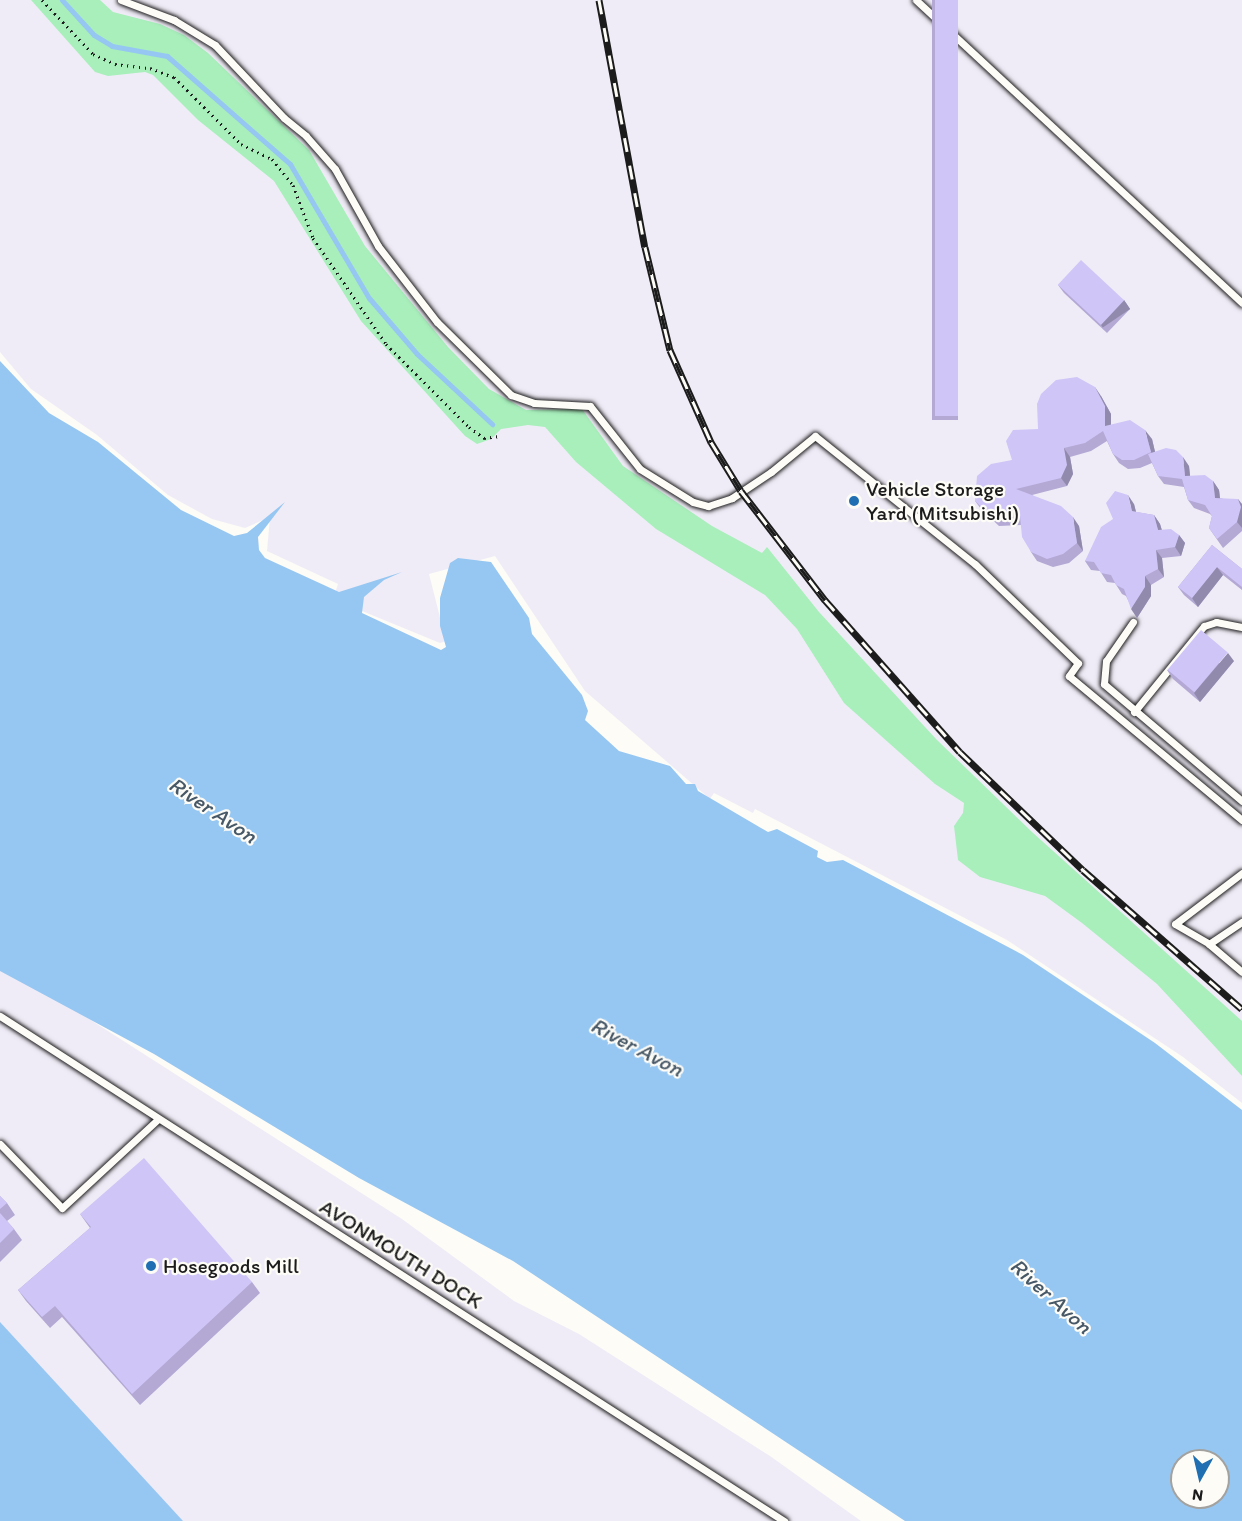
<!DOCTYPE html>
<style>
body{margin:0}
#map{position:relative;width:1242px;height:1521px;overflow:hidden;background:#fdfcf7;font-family:Itim,sans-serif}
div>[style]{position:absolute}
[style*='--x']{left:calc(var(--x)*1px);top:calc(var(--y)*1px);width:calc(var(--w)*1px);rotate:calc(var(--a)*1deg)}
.built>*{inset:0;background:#f0ecf7}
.green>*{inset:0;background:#a8efbc}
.water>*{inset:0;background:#96c7f2}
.stream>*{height:5px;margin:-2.5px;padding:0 2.5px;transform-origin:2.5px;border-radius:2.5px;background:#96c7f2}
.path>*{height:3px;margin-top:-1.5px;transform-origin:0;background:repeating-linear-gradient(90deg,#1c1c1c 0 1.5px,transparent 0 6px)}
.roads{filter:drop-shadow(0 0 2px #1c1c1c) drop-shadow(0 0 2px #1c1c1c)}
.lane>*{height:7px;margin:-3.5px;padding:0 3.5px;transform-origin:3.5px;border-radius:3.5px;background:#fdfcf7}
.rail>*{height:7px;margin-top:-3.5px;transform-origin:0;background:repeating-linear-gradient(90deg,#fdfcf7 0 14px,#1c1c1c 0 28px);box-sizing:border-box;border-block:2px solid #1c1c1c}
.wall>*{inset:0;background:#b3a9d4;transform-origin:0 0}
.shaded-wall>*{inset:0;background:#928aad;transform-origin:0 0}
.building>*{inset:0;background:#d0c5f7;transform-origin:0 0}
.dots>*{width:16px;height:16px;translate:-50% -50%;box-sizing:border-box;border:3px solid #fdfcf7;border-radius:50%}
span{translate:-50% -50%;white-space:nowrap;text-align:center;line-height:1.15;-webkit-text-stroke:4.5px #fdfcf7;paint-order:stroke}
.poi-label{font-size:21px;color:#1c1c1c}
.left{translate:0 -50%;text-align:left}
.street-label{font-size:21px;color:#1c1c1c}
.water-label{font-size:22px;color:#475867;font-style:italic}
.north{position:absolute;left:1170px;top:1449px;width:60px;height:60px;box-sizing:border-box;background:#fdfcf7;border:2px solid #a3a29f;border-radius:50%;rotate:188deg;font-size:16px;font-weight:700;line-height:24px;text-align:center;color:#1c1c1c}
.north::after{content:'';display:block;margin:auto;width:21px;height:27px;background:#1f6fb2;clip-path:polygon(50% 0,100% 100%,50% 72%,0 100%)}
</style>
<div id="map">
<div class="built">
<div style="clip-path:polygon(0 0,1242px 0,1242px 1103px,1183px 1057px,1007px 940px,755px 809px,753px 813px,714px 793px,710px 799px,585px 691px,495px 556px,429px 574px,446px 641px,440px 643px,333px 599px,338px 584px,267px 551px,270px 517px,245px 528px,212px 519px,168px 495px,97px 435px,31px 389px,0 352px)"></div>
<div style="clip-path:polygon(0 962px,402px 1219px,514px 1301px,579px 1334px,770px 1456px,861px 1521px,0 1521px)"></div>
</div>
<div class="green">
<div style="clip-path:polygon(31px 0,100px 0,113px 12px,160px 24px,184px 35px,208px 53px,309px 150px,365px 246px,448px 347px,489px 389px,526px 410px,582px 409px,623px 466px,712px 526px,762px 553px,767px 547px,819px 612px,937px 740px,1032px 832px,1242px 1021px,1242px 1076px,1157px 984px,1082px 923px,1045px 896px,980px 877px,958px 860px,954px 826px,963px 813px,964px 803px,935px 784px,844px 703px,797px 629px,765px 595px,656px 529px,576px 462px,545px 427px,528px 425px,501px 429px,491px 439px,477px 444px,465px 436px,361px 321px,274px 181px,198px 120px,153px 75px,145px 72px,108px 76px,95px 72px)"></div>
</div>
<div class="water">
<div style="clip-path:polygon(evenodd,0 361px,49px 413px,98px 442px,181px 510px,234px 536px,247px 533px,285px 502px,258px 537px,259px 550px,265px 558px,339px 592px,402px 572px,384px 580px,364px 597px,362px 613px,441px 650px,446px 647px,440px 626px,440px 598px,450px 563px,458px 558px,491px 562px,529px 618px,532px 634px,582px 695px,588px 711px,585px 720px,619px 751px,670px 766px,686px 784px,695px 784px,698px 791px,768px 832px,777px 829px,818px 851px,817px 857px,827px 862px,843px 860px,1023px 955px,1155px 1043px,1242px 1110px,1242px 1521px,905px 1521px,513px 1261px,359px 1178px,154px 1054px,0 971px,0 361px,1182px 1461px,1218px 1461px,1218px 1497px,1182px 1497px,1182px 1461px)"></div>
<div style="clip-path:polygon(0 1322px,183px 1521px,0 1521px)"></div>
</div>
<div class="stream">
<div style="--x:62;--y:0;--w:47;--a:47.6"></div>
<div style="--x:94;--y:35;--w:21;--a:31"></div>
<div style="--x:112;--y:46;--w:56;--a:10.3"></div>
<div style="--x:167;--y:56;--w:164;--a:41.3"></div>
<div style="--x:290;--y:164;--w:156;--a:59.5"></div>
<div style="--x:369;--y:298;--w:74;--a:49.4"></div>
<div style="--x:417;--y:354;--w:103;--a:43"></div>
</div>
<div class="path">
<div style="--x:42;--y:0;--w:74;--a:46.6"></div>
<div style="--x:93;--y:54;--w:24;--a:24"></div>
<div style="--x:115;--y:64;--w:35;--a:7"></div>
<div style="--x:150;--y:68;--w:26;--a:21"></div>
<div style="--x:174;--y:77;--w:95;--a:45"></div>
<div style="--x:241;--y:144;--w:34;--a:26"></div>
<div style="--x:272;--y:159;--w:33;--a:51"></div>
<div style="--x:293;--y:185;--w:57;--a:69.3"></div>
<div style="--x:313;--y:238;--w:129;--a:55.4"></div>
<div style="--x:386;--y:344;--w:117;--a:45"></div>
<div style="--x:469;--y:427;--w:19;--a:36"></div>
<div style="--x:484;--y:438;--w:15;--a:-8"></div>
</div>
<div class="roads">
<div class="lane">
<div style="--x:121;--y:0;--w:57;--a:20.7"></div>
<div style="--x:174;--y:20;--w:48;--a:31.4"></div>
<div style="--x:215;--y:45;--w:100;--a:46.6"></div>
<div style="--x:284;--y:118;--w:28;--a:39"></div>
<div style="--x:306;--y:136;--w:44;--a:48.7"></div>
<div style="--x:335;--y:169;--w:88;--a:60.8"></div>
<div style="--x:378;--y:246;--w:96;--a:52.2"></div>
<div style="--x:437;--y:322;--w:104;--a:44.6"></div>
<div style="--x:511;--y:395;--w:24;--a:19"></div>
<div style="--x:534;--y:403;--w:56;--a:3.1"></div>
<div style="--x:590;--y:406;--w:80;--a:51.6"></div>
<div style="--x:640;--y:469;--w:62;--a:31.9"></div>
<div style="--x:693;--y:502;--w:16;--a:15"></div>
<div style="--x:708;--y:506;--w:25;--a:-18"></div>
<div style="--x:732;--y:498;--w:47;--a:-33.7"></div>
<div style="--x:771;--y:472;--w:57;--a:-39.3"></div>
<div style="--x:815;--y:436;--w:205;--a:38.7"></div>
<div style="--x:975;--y:564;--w:143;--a:43.9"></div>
<div style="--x:1078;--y:663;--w:16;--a:125"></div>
<div style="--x:1069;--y:676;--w:225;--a:39.8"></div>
<div style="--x:916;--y:0;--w:445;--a:42.9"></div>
<div style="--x:1133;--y:622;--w:47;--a:124.7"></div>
<div style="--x:1106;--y:661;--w:23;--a:95"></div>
<div style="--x:1104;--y:684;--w:181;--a:40.3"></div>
<div style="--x:1134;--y:712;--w:111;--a:-50.9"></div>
<div style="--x:1204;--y:626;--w:13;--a:-18"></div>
<div style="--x:1216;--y:622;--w:26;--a:11"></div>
<div style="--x:1242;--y:873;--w:84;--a:142.7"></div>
<div style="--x:1175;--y:924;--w:39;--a:30"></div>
<div style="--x:1209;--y:944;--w:43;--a:40.3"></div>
<div style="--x:1209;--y:944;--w:40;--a:-34"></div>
<div style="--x:0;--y:1016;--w:933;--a:32.79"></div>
<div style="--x:0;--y:1144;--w:89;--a:45.9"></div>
<div style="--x:62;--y:1208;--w:131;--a:-42.8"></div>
</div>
</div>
<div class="rail">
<div style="--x:599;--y:0;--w:251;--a:79.5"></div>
<div style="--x:645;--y:247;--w:106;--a:76.4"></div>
<div style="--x:670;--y:350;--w:101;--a:66"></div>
<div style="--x:711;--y:442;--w:57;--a:58.5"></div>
<div style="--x:741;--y:491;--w:138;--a:52.4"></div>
<div style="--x:825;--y:600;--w:203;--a:48.4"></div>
<div style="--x:960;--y:752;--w:170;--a:43.8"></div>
<div style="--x:1083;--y:870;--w:211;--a:41.2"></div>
</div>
<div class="wall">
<div style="left:932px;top:0;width:26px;height:420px"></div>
<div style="clip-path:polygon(1058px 285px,1124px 300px,1130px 309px,1107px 333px,1064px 293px)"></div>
<div style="clip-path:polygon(1101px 396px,1111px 414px,1111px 425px,1152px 439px,1155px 452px,1189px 466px,1190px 476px,1213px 481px,1219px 490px,1220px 498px,1242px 504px,1242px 531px,1223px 548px,1209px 528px,1212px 516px,1210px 514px,1194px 508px,1188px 500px,1184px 487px,1164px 484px,1158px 476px,1152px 463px,1140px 468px,1128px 469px,1119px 463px,1113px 454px,1107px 441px,1091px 451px,1070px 457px,1073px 474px,1067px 486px,1032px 495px,1079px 526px,1083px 551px,1069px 563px,1053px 567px,1037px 561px,1031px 552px,1021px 525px,999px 526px,981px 509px,975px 501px,1012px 460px,1038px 429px)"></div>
<div style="clip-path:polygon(1134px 504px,1136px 512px,1154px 515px,1160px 524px,1162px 530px,1179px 535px,1185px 543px,1181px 556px,1162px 558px,1164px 577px,1151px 585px,1151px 596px,1137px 618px,1126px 596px,1122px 594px,1115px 583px,1107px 582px,1100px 571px,1091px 570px,1085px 561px)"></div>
<div style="clip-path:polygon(1212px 545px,1242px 569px,1242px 590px,1223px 575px,1198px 607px,1184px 595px,1178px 587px)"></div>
<div style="clip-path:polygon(1234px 661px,1200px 702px,1173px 679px,1167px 670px)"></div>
<div style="clip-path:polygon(0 1196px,7px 1203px,15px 1215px,7px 1221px,14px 1229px,22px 1240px,0 1262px)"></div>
<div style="clip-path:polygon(80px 1214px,252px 1282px,260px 1293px,140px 1405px,62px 1317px,50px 1328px,26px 1301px,18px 1290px,90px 1228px)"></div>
</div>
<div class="shaded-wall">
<div style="left:1124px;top:300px;width:11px;height:33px;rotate:56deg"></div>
<div style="clip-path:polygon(1095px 387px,1101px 396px,1111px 414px,1111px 435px,1105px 426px)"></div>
<div style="clip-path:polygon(1145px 430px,1152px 439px,1157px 460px,1151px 452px)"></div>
<div style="clip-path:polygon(1064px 448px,1070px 457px,1073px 474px,1067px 486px,1061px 478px)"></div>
<div style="clip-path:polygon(1183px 457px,1189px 466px,1191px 485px,1185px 476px)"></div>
<div style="clip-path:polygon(1213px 481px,1219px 490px,1221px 507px,1215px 498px)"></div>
<div style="clip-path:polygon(1128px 495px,1134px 504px,1138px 520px,1132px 511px)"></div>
<div style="clip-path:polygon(1238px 499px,1242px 504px,1242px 528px,1237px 522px)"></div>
<div style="clip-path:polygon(1154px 515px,1160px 524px,1164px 538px,1158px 530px)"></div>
<div style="clip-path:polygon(1073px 517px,1079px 526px,1083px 551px,1077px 543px)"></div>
<div style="clip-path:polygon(1179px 535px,1185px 543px,1181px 556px,1175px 547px)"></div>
<div style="clip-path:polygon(1156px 550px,1162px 558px,1164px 577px,1158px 569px)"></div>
<div style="clip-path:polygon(1217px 567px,1223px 575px,1198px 607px,1192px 598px)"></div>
<div style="clip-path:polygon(1145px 576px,1151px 585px,1151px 596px,1137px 618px,1131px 609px)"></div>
<div style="clip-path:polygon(1228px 653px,1234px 661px,1200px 702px,1194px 693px)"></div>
</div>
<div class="building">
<div style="left:935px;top:0;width:23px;height:416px"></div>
<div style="left:1081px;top:260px;width:59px;height:34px;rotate:43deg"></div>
<div style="clip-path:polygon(1077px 377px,1095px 387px,1105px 406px,1105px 426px,1130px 420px,1145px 430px,1151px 452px,1134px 460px,1122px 460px,1113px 454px,1103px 431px,1085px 443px,1064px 448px,1067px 465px,1061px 478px,1016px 489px,1061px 506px,1073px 517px,1077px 543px,1063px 554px,1047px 559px,1031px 552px,1022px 537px,1020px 516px,993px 518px,975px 501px,977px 476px,991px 464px,1012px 460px,1006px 441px,1013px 430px,1038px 429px,1037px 404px,1041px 394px,1056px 380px)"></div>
<div style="clip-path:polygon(1166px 448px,1176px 450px,1183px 457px,1185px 476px,1205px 475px,1213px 481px,1215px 498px,1238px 499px,1241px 507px,1237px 522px,1217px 539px,1209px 528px,1212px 516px,1205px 505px,1188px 500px,1182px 479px,1158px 476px,1148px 454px)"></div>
<div style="clip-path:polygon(1115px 491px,1128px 495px,1132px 511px,1154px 515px,1158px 530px,1171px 529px,1179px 535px,1175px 547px,1156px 550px,1158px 569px,1145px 576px,1145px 587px,1131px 609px,1124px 589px,1116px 585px,1111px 575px,1101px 573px,1094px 562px,1085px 561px,1101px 527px,1113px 519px,1106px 503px)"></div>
<div style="clip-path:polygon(1212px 545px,1242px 569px,1242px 587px,1217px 567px,1192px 598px,1178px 587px)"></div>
<div style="left:1201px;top:630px;width:35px;height:52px;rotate:40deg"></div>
<div style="clip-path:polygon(144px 1158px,252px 1282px,132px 1394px,55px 1306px,42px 1317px,18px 1290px,91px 1227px,80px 1214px)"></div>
<div style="clip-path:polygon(0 1196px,7px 1203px,0 1209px)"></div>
<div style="clip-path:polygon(0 1213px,14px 1229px,0 1243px)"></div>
</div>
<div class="dots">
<div style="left:854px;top:501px;background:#1f6fb2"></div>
<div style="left:151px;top:1266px;background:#1f6fb2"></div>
</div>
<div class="poi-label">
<span class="left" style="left:866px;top:501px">Vehicle Storage<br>Yard (Mitsubishi)</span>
<span class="left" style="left:163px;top:1266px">Hosegoods Mill</span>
</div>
<div class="street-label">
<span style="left:401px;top:1254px;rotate:32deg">AVONMOUTH DOCK</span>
</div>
<div class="water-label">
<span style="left:213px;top:810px;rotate:34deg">River Avon</span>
<span style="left:637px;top:1047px;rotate:28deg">River Avon</span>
<span style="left:1051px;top:1296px;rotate:42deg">River Avon</span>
</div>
<div class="north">N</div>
</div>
